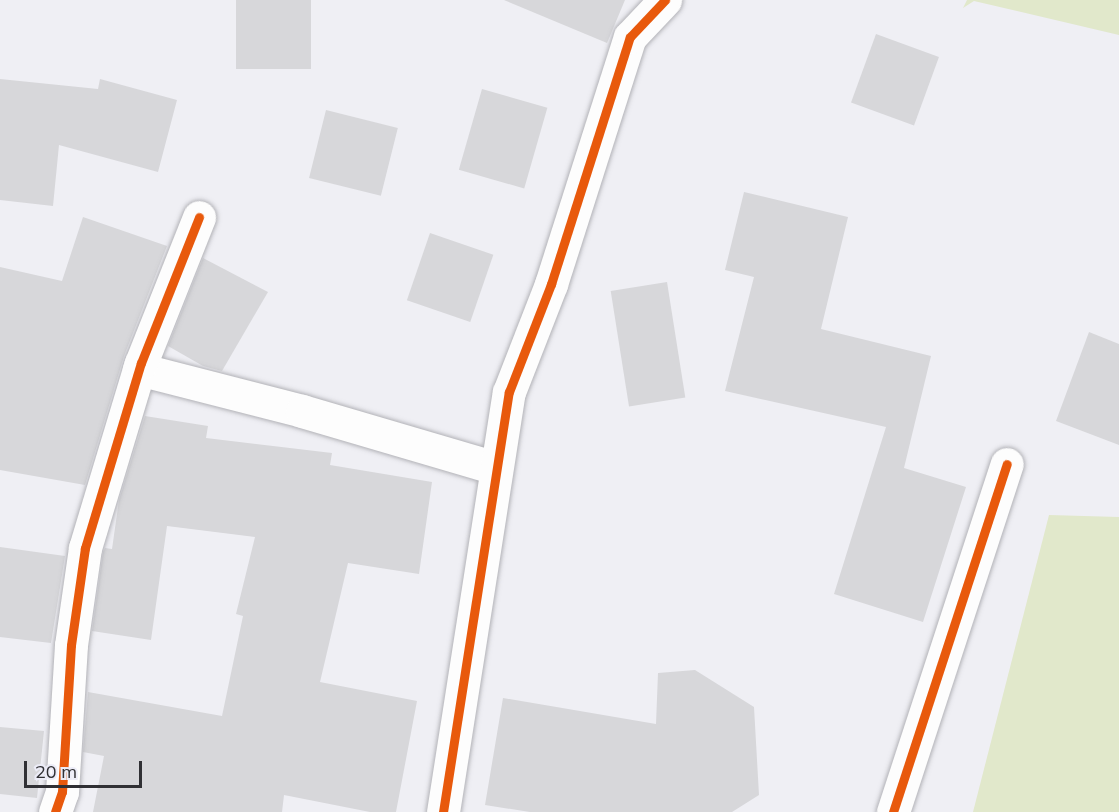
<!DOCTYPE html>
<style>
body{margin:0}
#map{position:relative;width:1119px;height:812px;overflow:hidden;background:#efeff4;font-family:Mulish,sans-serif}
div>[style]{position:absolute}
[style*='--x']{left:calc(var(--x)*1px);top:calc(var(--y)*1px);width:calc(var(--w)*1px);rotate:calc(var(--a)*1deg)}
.green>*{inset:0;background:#e1e8cb}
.building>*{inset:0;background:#d7d7da;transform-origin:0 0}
.roads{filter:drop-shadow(0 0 2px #b2b2b7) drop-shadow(0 0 2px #b2b2b7)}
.minor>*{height:33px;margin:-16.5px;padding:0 16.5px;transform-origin:16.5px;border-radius:16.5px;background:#fdfdfd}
.cycleway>*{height:9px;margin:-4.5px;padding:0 4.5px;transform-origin:4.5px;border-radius:4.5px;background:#e8590c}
span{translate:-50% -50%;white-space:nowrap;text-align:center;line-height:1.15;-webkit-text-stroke:6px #ececf7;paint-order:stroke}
.scale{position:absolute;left:24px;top:761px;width:118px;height:27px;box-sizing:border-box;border:3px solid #303034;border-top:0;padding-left:8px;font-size:18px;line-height:21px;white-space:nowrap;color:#303034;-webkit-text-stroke:4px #ececf7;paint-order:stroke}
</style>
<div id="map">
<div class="green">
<div style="clip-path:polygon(967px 0,1119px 0,1119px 35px,974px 1px,963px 8px)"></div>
<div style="clip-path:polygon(1049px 515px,1119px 517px,1119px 812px,973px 812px)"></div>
</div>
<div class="building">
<div style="left:236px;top:0;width:75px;height:69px"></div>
<div style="clip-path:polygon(504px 0,625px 0,607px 43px)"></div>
<div style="left:876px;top:34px;width:67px;height:73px;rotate:20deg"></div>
<div style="clip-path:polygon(0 79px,98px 89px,100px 79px,177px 100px,158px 172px,59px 145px,53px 206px,0 200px)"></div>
<div style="left:482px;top:89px;width:68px;height:84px;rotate:16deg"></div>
<div style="left:326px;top:110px;width:74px;height:70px;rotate:14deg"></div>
<div style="clip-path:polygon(744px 192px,848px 217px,821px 329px,931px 356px,904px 468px,966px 487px,923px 622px,834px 594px,886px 427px,725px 391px,754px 277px,725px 270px)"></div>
<div style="clip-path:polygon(83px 217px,167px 246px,124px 356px,85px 485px,0 470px,0 267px,62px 281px)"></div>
<div style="left:430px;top:233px;width:67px;height:71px;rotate:19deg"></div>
<div style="clip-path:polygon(203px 258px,268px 292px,222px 371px,203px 366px,168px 346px)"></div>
<div style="left:667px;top:282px;width:117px;height:57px;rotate:81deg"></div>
<div style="clip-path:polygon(1089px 332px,1119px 344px,1119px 445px,1056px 421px)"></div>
<div style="clip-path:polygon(145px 416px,208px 426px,206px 438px,332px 453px,330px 465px,432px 482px,419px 574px,348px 563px,320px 682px,417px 701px,396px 812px,370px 812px,284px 795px,282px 812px,93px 812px,104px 756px,83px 752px,88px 692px,222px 716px,243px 616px,236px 614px,255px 537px,167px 526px,151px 640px,92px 631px,103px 552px,105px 548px,112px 549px,119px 500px)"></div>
<div style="clip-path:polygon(0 547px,65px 556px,51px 643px,0 637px)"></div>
<div style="clip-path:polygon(695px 670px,754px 707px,759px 795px,732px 812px,530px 812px,485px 805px,503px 698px,656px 724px,658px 673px)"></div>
<div style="clip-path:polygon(0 727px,44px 731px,37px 798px,0 794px)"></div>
</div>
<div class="roads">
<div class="minor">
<div style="--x:139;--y:369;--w:168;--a:14.4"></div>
<div style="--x:302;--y:411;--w:202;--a:16.4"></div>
<div style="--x:55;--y:812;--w:21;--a:-71"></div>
<div style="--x:62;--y:792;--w:147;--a:-86.5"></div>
<div style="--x:71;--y:645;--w:98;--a:-81.8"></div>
<div style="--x:85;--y:548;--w:193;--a:-73.2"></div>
<div style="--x:141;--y:363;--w:157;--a:-68.3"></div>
<div style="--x:443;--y:812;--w:425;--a:-81.1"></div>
<div style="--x:509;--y:392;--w:116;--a:-68.7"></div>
<div style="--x:551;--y:284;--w:259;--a:-72.3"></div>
<div style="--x:630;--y:37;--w:51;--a:-46.6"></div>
<div style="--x:893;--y:812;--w:366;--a:-71.9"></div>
</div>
</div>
<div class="cycleway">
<div style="--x:55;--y:812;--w:21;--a:-71"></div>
<div style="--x:62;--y:792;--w:147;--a:-86.5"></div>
<div style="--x:71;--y:645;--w:98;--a:-81.8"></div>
<div style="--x:85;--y:548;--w:193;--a:-73.2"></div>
<div style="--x:141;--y:363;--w:157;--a:-68.3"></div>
<div style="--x:443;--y:812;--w:425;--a:-81.1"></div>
<div style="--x:509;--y:392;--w:116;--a:-68.7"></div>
<div style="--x:551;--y:284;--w:259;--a:-72.3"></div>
<div style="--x:630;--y:37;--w:51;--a:-46.6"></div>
<div style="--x:893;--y:812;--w:366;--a:-71.9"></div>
</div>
<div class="scale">20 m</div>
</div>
